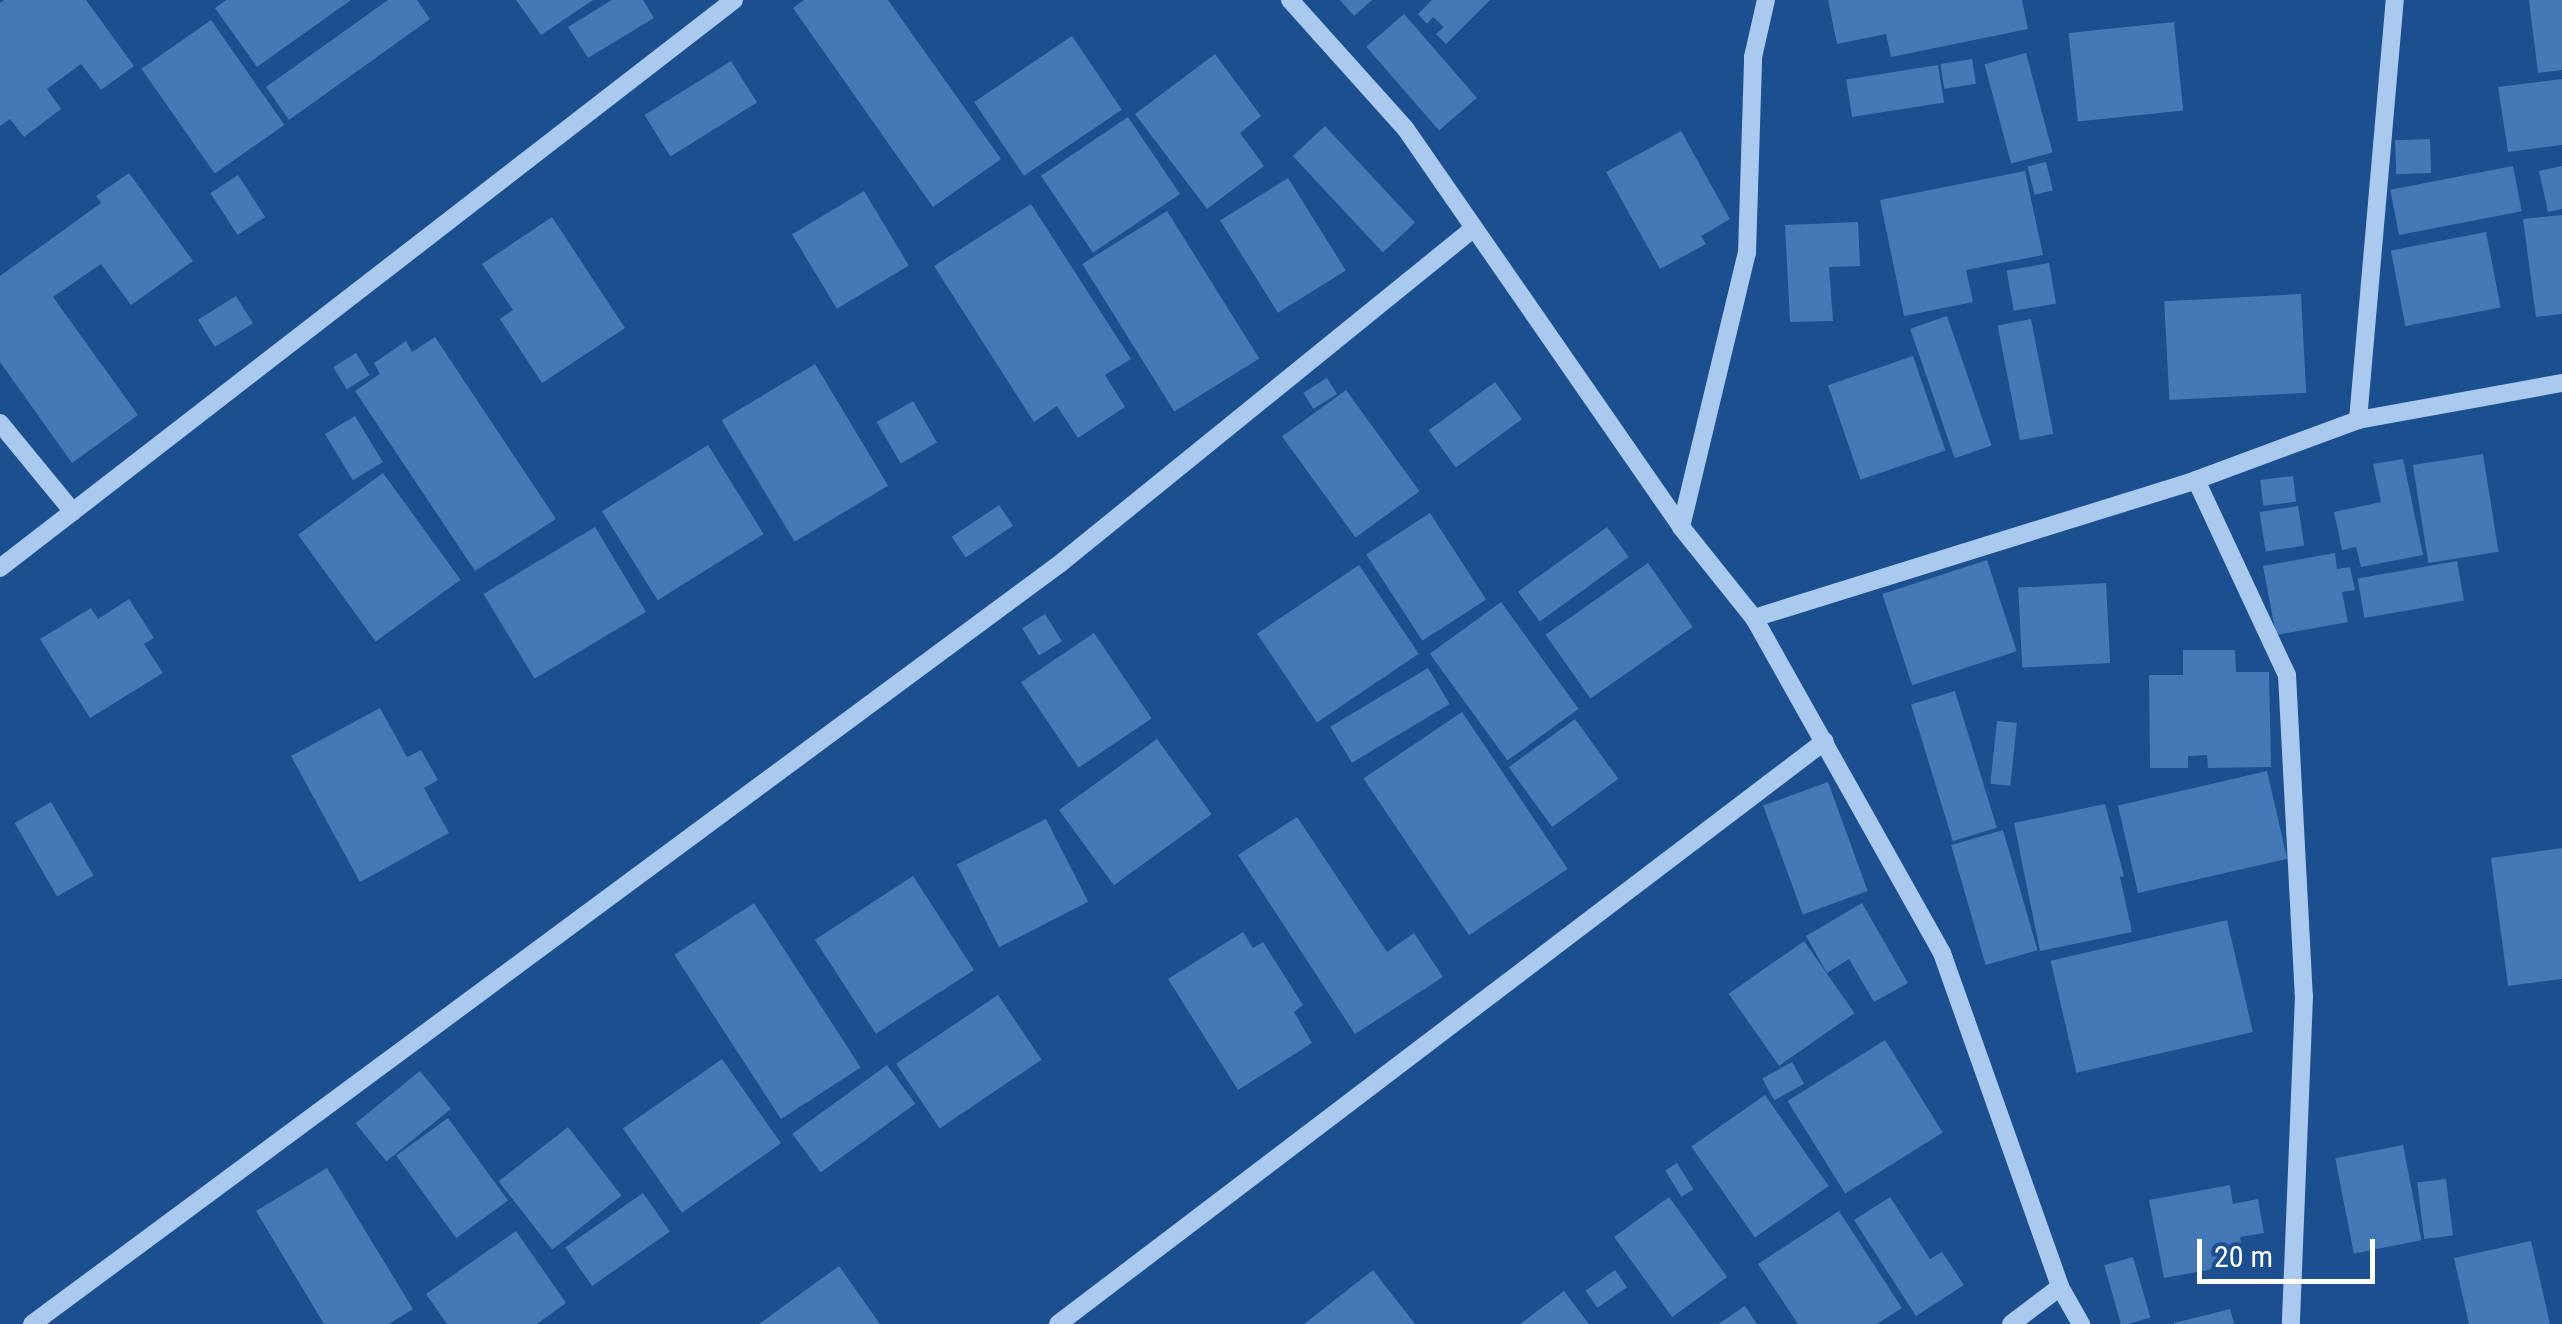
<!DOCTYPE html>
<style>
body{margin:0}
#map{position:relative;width:2562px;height:1324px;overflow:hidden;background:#1b4f8f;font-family:"Roboto Condensed",sans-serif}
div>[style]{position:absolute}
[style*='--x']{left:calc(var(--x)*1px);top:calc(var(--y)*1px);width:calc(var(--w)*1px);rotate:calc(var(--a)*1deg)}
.building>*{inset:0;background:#4478b7;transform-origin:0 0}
.minor>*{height:18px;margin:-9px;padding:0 9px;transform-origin:9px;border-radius:9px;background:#a9c9ee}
span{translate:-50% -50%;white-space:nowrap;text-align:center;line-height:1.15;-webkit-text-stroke:8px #1b4f8f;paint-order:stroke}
.scale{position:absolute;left:2197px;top:1239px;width:178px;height:45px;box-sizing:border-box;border:5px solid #fff;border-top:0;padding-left:12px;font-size:30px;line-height:35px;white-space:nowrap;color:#fff;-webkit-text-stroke:8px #1b4f8f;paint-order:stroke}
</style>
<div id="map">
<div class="building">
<div style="clip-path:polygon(4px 0,86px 0,134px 66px,101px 90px,81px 64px,47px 89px,61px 109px,24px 137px,10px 119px,0 126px,0 3px)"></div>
<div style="clip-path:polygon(226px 0,351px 0,257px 67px,215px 8px)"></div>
<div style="clip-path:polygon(388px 0,417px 0,430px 19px,289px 120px,266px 87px)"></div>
<div style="clip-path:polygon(516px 0,593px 0,541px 35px)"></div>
<div style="clip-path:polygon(612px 0,643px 0,654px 18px,588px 58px,568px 27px)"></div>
<div style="clip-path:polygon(804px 0,888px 0,1001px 159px,933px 207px,793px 8px)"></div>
<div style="clip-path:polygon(1340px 0,1372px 0,1354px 16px)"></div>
<div style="clip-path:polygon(1432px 0,1490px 0,1446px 44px,1436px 34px,1444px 27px,1433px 17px,1427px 24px,1418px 14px)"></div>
<div style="clip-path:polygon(1828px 0,2022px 0,2028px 29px,1891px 57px,1886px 34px,1837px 44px)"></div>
<div style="clip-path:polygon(2529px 0,2562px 0,2562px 70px,2538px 73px)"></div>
<div style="left:1404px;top:14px;width:111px;height:50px;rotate:49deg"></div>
<div style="left:211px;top:20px;width:128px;height:85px;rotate:55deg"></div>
<div style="left:2174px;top:22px;width:89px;height:106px;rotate:84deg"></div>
<div style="left:1072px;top:36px;width:89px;height:118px;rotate:56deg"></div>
<div style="left:2026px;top:53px;width:103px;height:43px;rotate:75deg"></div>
<div style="clip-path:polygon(1215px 54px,1261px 116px,1240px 133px,1264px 166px,1207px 209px,1135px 114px)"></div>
<div style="left:1972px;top:59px;width:25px;height:32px;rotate:81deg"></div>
<div style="left:731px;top:61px;width:49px;height:102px;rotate:58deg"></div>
<div style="left:1938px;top:65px;width:38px;height:93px;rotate:81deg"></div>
<div style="clip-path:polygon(2562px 79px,2562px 145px,2508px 152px,2498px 87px)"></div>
<div style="left:1128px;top:117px;width:93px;height:105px;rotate:56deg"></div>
<div style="left:1325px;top:126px;width:132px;height:44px;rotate:47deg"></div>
<div style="clip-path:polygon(1681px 131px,1730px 219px,1701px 236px,1706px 244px,1660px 269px,1606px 172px)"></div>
<div style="left:2430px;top:139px;width:34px;height:35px;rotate:88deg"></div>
<div style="left:2046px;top:162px;width:29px;height:19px;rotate:76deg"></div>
<div style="left:2513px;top:166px;width:46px;height:125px;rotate:79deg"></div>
<div style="clip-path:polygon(2562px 166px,2562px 209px,2548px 212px,2539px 171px)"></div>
<div style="clip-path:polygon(2025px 171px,2043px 255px,1966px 270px,1973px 302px,1904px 316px,1880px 200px)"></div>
<div style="clip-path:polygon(129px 173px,193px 261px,131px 305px,101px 264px,53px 297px,138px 415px,72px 463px,0 362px,0 276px,101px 203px,96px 196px)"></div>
<div style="left:238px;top:175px;width:50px;height:33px;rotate:57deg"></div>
<div style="left:1288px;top:178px;width:109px;height:80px;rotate:58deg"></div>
<div style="left:864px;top:191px;width:87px;height:84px;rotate:59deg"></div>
<div style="clip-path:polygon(1031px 204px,1131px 359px,1105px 375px,1125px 407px,1078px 438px,1057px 406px,1034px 422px,934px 266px)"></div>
<div style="left:1167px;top:211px;width:174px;height:100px;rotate:58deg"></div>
<div style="clip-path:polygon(2562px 215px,2562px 314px,2536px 317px,2523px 219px)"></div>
<div style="clip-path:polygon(552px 217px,625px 328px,542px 383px,500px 319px,513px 310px,482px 264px)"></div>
<div style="clip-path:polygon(1858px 222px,1860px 266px,1829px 267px,1833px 321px,1790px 322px,1785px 225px)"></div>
<div style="left:2486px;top:232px;width:77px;height:97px;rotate:79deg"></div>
<div style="left:2049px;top:263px;width:41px;height:43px;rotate:80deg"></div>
<div style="left:2301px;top:294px;width:99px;height:137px;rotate:87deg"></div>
<div style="left:236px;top:296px;width:32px;height:45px;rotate:58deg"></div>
<div style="left:1947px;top:316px;width:137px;height:39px;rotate:71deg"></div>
<div style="left:2031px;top:319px;width:117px;height:34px;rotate:79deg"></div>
<div style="clip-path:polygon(435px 337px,556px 519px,475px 571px,355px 391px,380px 374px,374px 363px,406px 341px,412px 352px)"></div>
<div style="left:356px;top:353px;width:26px;height:27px;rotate:58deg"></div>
<div style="left:1913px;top:356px;width:100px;height:90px;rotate:71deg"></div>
<div style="left:815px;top:364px;width:142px;height:109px;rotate:59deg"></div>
<div style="left:1327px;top:378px;width:19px;height:28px;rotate:58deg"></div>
<div style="left:1495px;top:382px;width:46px;height:82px;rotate:54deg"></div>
<div style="left:1346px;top:390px;width:125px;height:79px;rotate:54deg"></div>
<div style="left:913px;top:401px;width:48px;height:42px;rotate:60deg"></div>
<div style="left:355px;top:416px;width:54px;height:35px;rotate:59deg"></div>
<div style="left:708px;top:445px;width:105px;height:125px;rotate:58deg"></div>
<div style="left:2483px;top:454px;width:99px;height:71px;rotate:81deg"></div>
<div style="clip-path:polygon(2403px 459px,2423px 555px,2361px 567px,2356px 547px,2342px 550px,2334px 512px,2381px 502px,2373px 464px)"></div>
<div style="left:383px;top:473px;width:132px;height:105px;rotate:54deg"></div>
<div style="left:2293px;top:476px;width:26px;height:33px;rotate:83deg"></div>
<div style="left:999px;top:505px;width:25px;height:57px;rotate:56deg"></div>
<div style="left:2298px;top:506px;width:40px;height:39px;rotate:81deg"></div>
<div style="left:1430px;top:513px;width:103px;height:76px;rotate:57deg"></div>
<div style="left:595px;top:527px;width:99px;height:130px;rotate:59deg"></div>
<div style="left:1607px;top:527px;width:37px;height:110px;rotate:54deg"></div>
<div style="clip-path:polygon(2335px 553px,2337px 569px,2350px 567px,2355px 590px,2342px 592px,2348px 622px,2276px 635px,2263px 566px)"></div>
<div style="left:1987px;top:560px;width:96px;height:110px;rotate:72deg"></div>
<div style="left:2457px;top:561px;width:40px;height:101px;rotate:80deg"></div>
<div style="left:1648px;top:563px;width:78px;height:125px;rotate:55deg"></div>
<div style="left:1359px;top:565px;width:107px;height:123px;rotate:56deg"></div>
<div style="left:2106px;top:583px;width:80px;height:88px;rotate:87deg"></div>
<div style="clip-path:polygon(129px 599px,154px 638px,144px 644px,163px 673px,90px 718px,40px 639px,91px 608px,98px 619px)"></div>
<div style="left:1501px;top:602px;width:132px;height:88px;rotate:54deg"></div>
<div style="left:1045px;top:614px;width:32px;height:27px;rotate:58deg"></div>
<div style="left:1094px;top:633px;width:103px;height:88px;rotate:56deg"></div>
<div style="clip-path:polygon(2183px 650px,2235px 650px,2236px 672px,2269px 672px,2271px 767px,2208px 768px,2207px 755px,2188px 756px,2188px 768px,2150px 768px,2149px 675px,2183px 675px)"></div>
<div style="left:1428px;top:668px;width:42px;height:114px;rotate:59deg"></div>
<div style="left:1955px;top:691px;width:143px;height:46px;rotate:73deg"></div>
<div style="clip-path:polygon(380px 708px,407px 757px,421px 750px,438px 780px,424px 788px,449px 833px,360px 882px,291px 756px)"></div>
<div style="left:1462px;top:712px;width:189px;height:119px;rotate:56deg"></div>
<div style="left:1575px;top:719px;width:74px;height:82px;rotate:54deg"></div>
<div style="left:1997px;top:721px;width:20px;height:63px;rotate:6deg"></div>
<div style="left:1157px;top:739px;width:93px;height:121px;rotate:54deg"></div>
<div style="left:2267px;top:771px;width:90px;height:153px;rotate:77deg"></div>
<div style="left:1828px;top:782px;width:116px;height:69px;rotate:70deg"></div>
<div style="left:51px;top:802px;width:85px;height:42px;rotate:60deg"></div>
<div style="clip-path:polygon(2105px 804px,2124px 876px,2120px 877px,2132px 932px,2040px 951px,2014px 823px)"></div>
<div style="clip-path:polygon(1297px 817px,1387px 952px,1414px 933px,1443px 977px,1355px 1034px,1238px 855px)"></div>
<div style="left:1046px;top:819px;width:93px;height:100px;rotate:63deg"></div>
<div style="left:2003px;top:830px;width:125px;height:54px;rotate:74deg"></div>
<div style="clip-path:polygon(2562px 848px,2562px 979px,2508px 986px,2491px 858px)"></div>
<div style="left:913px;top:876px;width:112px;height:117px;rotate:57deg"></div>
<div style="left:754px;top:903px;width:196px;height:95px;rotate:57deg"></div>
<div style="clip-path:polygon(1862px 903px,1908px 983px,1874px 1002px,1849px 959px,1827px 973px,1806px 936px)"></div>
<div style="left:2227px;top:920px;width:115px;height:181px;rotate:77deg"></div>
<div style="clip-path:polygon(1243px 932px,1253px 948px,1263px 942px,1303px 1005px,1294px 1012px,1312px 1043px,1238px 1090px,1168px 979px)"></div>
<div style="left:1804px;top:941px;width:88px;height:92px;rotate:55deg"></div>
<div style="left:998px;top:995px;width:78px;height:123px;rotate:56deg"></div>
<div style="left:1885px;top:1040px;width:109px;height:115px;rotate:58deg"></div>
<div style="left:722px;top:1059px;width:103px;height:121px;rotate:55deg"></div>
<div style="left:1792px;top:1062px;width:25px;height:34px;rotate:61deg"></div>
<div style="left:887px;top:1065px;width:48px;height:117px;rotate:54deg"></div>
<div style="left:420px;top:1071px;width:49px;height:83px;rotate:51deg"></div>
<div style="left:1765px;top:1095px;width:111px;height:90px;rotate:55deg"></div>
<div style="left:448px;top:1118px;width:102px;height:64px;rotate:54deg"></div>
<div style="left:568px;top:1127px;width:87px;height:88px;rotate:52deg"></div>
<div style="left:2403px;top:1145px;width:97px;height:69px;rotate:79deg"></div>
<div style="left:1677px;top:1163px;width:31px;height:14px;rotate:58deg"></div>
<div style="clip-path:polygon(327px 1168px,413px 1309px,389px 1324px,324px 1324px,256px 1211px)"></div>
<div style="left:2446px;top:1179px;width:57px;height:29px;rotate:83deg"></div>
<div style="clip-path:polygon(2230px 1185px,2233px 1204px,2258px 1199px,2264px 1233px,2240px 1237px,2245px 1263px,2164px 1278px,2149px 1200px)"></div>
<div style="left:643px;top:1193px;width:47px;height:95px;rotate:55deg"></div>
<div style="left:1669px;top:1197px;width:99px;height:68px;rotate:54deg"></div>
<div style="clip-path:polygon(1890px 1197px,1930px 1259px,1942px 1252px,1964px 1285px,1916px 1316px,1854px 1220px)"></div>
<div style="clip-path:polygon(1839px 1211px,1902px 1308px,1877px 1324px,1798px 1324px,1758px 1264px)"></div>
<div style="clip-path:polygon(516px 1231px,566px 1303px,537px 1324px,447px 1324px,426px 1294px)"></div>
<div style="clip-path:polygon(2531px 1241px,2550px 1324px,2469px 1324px,2454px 1258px)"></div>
<div style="left:2133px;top:1257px;width:63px;height:30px;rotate:74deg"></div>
<div style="clip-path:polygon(839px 1266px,880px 1324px,759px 1324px)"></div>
<div style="clip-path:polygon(1373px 1270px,1415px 1324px,1304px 1324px)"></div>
<div style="left:1615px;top:1270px;width:21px;height:36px;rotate:55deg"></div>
<div style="clip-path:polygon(1564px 1291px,1589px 1324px,1520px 1324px)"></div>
<div style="clip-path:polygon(1745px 1306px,1757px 1324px,1718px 1324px)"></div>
<div style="clip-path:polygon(2230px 1309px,2234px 1324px,2174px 1324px,2174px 1323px)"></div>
</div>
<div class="minor">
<div style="--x:1290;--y:0;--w:172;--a:48.1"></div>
<div style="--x:1405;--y:128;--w:485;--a:55.3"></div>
<div style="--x:1681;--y:527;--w:117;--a:51.3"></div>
<div style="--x:1754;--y:618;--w:384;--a:60.7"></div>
<div style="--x:1942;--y:953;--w:354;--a:70.5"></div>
<div style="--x:2060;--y:1287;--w:43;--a:60.4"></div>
<div style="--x:2358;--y:420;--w:422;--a:-85"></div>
<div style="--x:0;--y:423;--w:115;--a:50.6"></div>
<div style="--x:2196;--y:480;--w:215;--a:65"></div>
<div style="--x:2287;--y:675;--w:321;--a:87"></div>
<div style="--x:2304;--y:996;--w:328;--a:92.3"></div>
<div style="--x:1681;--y:527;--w:282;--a:-76.5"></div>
<div style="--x:1747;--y:253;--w:196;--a:-88.2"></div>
<div style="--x:1753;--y:57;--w:58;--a:-77.2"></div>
<div style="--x:0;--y:568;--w:928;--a:-37.73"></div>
<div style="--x:1754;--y:618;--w:463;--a:-17.3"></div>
<div style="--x:2196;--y:480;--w:173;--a:-20.3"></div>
<div style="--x:2358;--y:420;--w:207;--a:-10.3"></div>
<div style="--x:32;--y:1324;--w:1281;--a:-36.49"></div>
<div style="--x:1062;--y:562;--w:530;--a:-39.03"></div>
<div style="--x:1058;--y:1324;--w:963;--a:-37.24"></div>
<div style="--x:2011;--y:1324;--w:61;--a:-37.1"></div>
</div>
<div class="scale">20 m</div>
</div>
